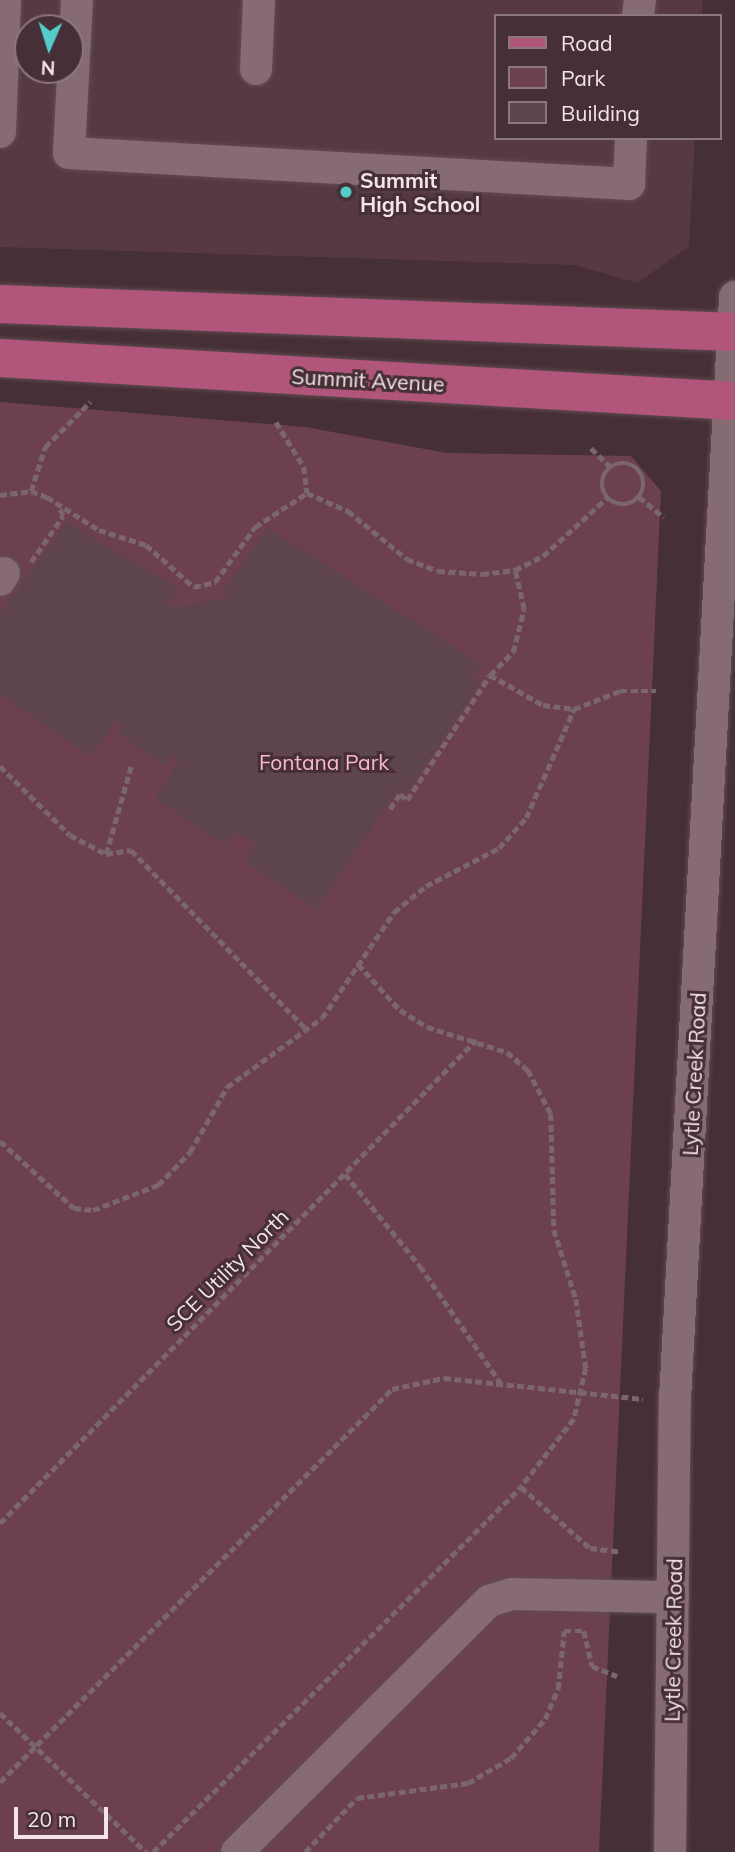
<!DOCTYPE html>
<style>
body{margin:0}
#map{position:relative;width:735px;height:1852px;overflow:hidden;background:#462f36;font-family:Mulish,sans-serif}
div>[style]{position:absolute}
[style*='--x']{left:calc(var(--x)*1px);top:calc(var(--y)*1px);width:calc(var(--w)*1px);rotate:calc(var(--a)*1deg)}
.built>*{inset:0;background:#573943}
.green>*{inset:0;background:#6d404f}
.building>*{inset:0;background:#5e454c}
.path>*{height:4.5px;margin-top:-2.25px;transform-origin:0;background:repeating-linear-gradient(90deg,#7b666c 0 7px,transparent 0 10.5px)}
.path>.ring{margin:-2.25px;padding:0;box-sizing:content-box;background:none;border:4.5px solid #7b666c;border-radius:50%}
.roads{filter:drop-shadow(0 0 2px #604c53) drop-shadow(0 0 2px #604c53)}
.minor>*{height:32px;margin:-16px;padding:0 16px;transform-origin:16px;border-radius:16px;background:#866b73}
.major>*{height:38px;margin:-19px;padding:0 19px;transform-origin:19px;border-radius:19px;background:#b2557a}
.dots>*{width:19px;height:19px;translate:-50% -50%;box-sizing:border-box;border:4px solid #462f36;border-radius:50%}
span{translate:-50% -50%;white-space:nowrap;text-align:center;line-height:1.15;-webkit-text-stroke:6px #462f36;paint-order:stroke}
.poi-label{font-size:21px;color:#f4e4e8;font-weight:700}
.left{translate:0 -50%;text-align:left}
.street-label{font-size:21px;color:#f4e4e8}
.park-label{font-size:21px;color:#fbb8cc}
.legend{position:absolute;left:494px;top:14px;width:228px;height:126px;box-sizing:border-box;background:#462f36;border:2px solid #8c777d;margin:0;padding:9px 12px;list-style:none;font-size:21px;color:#f4e4e8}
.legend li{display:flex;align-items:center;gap:14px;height:35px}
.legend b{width:35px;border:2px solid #8c777d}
.north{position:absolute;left:14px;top:14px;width:70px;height:70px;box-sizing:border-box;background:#462f36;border:2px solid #8c777d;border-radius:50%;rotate:183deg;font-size:19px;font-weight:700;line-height:28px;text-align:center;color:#f4e4e8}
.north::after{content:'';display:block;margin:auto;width:24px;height:32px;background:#53cdc9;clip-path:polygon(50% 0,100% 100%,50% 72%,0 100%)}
.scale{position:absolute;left:14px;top:1807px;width:94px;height:32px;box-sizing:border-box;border:4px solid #f4e4e8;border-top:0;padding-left:9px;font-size:21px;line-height:24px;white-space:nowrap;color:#f4e4e8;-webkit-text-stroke:5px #462f36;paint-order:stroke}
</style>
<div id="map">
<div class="built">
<div style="clip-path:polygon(evenodd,0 0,703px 0,702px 16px,495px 16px,495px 138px,695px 138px,689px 246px,638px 283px,575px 265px,0 247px,0 0,28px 28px,70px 28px,70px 70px,28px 70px,28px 28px)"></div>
</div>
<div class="green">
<div style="clip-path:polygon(0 402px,305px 427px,447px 453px,631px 456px,661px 491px,599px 1852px,0 1852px)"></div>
</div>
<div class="building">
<div style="clip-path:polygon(67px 522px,178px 589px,168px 603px,175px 607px,227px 598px,224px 589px,268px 528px,482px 665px,472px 679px,480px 685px,406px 794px,399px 788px,316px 909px,244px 861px,256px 844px,235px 831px,225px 845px,155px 798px,179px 761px,172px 756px,166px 765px,117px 733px,123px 724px,116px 720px,91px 757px,0 694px,0 613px)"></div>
</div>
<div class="path">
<div style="--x:276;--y:422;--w:53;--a:58.1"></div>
<div style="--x:304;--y:467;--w:26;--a:83"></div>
<div style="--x:591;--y:448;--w:28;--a:44"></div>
<div class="ring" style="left:602px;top:463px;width:37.5px;height:37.5px"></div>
<div style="--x:31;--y:491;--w:46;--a:-72.3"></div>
<div style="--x:45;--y:447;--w:64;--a:-45"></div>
<div style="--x:0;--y:495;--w:31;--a:-7"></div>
<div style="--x:31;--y:491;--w:17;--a:21"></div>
<div style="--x:47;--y:497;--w:62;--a:32.4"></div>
<div style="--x:99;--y:530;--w:49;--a:17.7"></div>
<div style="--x:146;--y:545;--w:64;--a:41.2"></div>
<div style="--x:194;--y:587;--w:22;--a:-13"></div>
<div style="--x:215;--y:582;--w:68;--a:-54"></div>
<div style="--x:255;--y:527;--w:62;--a:-33.2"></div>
<div style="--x:307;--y:493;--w:45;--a:23.7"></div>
<div style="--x:348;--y:511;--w:76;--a:39.1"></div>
<div style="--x:407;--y:559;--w:33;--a:21"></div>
<div style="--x:438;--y:571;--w:44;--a:3.9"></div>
<div style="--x:482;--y:574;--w:33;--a:-7"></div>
<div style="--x:515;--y:570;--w:31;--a:-27"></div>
<div style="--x:543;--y:556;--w:86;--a:-42.2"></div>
<div style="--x:639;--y:497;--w:32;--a:39"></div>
<div style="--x:31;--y:562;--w:56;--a:-55.2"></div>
<div style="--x:63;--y:516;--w:9;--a:-117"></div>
<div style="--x:490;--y:675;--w:61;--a:29.5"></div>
<div style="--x:543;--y:705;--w:31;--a:7"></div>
<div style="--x:574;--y:709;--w:49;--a:-21.4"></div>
<div style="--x:620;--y:691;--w:36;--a:0"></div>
<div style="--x:0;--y:766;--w:98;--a:44.6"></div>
<div style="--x:70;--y:835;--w:41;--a:27.8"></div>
<div style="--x:106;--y:854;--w:25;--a:-9"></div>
<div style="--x:131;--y:850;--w:250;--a:45.6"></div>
<div style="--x:390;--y:809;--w:18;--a:-56"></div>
<div style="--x:400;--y:794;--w:9;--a:41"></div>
<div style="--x:407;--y:800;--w:150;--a:-56.4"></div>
<div style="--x:490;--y:675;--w:33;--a:-45"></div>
<div style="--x:513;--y:652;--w:44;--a:-75.7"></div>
<div style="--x:524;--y:609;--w:40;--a:-103"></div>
<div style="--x:106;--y:854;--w:91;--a:-74.1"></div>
<div style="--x:358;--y:964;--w:62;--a:47.6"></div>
<div style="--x:400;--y:1010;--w:32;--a:32"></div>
<div style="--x:427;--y:1027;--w:84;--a:17.4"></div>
<div style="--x:507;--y:1052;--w:28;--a:41"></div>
<div style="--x:528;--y:1070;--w:50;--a:62.4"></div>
<div style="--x:551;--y:1114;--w:116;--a:88.5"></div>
<div style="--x:554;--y:1230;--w:72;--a:72.3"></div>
<div style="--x:576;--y:1299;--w:70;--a:81.8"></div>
<div style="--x:586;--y:1368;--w:52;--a:103.2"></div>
<div style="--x:574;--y:1419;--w:86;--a:127.9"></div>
<div style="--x:0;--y:1141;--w:100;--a:42.2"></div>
<div style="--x:74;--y:1208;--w:19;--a:6"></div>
<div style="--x:93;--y:1210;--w:70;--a:-21"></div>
<div style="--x:158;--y:1185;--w:46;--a:-45.9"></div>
<div style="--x:190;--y:1152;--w:75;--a:-60.4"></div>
<div style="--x:227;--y:1087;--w:117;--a:-36"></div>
<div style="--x:322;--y:1018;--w:128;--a:-55.8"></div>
<div style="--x:394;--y:912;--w:41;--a:-39.1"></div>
<div style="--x:426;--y:886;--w:82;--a:-27.5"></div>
<div style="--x:499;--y:848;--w:40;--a:-48"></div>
<div style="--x:526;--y:818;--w:119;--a:-66.2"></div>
<div style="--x:345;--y:1174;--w:119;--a:50.8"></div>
<div style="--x:420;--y:1266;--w:145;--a:55.4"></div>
<div style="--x:0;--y:1523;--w:678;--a:-45.42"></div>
<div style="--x:0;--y:1713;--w:202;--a:43.6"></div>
<div style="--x:0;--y:1782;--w:555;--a:-45.07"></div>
<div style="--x:392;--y:1389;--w:53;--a:-11.9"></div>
<div style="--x:444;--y:1378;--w:200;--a:6"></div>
<div style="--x:153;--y:1852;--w:518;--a:-44.77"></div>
<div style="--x:521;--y:1487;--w:92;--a:41.5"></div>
<div style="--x:590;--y:1548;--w:31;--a:7"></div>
<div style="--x:305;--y:1852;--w:75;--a:-46.1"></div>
<div style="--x:357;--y:1798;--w:112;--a:-7.7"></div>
<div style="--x:468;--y:1783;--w:50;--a:-30.2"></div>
<div style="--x:511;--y:1758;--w:52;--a:-48.9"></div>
<div style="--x:545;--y:1719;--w:33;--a:-67"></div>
<div style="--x:558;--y:1689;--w:58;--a:-84.1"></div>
<div style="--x:564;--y:1631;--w:20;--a:0"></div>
<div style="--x:584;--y:1631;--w:36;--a:77"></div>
<div style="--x:592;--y:1666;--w:27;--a:22"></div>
</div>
<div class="roads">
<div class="minor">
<div style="--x:77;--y:0;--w:153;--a:93"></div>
<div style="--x:69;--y:153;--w:561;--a:3.17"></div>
<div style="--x:629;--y:184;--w:46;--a:-87.5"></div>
<div style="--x:638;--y:16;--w:16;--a:-83"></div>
<div style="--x:256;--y:69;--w:69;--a:-87.5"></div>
<div style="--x:0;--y:132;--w:132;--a:-87.8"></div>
<div style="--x:0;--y:580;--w:8;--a:-60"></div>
<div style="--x:237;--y:1852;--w:356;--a:-44.9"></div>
<div style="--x:489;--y:1601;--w:24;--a:-17"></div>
<div style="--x:512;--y:1594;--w:161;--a:1.1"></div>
<div style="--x:670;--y:1852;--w:453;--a:-89.4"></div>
<div style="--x:675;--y:1399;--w:1104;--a:-86.88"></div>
</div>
<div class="major">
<div style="--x:0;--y:304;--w:736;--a:2.18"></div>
<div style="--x:0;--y:358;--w:736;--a:3.35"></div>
</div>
</div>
<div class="dots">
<div style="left:346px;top:192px;background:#53cdc9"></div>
</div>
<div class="poi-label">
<span class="left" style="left:360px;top:192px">Summit<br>High School</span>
</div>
<div class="street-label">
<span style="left:368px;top:380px;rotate:3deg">Summit Avenue</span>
<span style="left:694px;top:1074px;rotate:-87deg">Lytle Creek Road</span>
<span style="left:227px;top:1270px;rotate:-45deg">SCE Utility North</span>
<span style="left:673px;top:1640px;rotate:-89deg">Lytle Creek Road</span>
</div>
<div class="park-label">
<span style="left:324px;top:762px">Fontana Park</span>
</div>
<ul class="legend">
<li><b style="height:9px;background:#b2557a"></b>Road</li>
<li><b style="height:19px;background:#6d404f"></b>Park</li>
<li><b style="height:19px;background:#5e454c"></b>Building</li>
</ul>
<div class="north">N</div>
<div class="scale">20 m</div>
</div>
